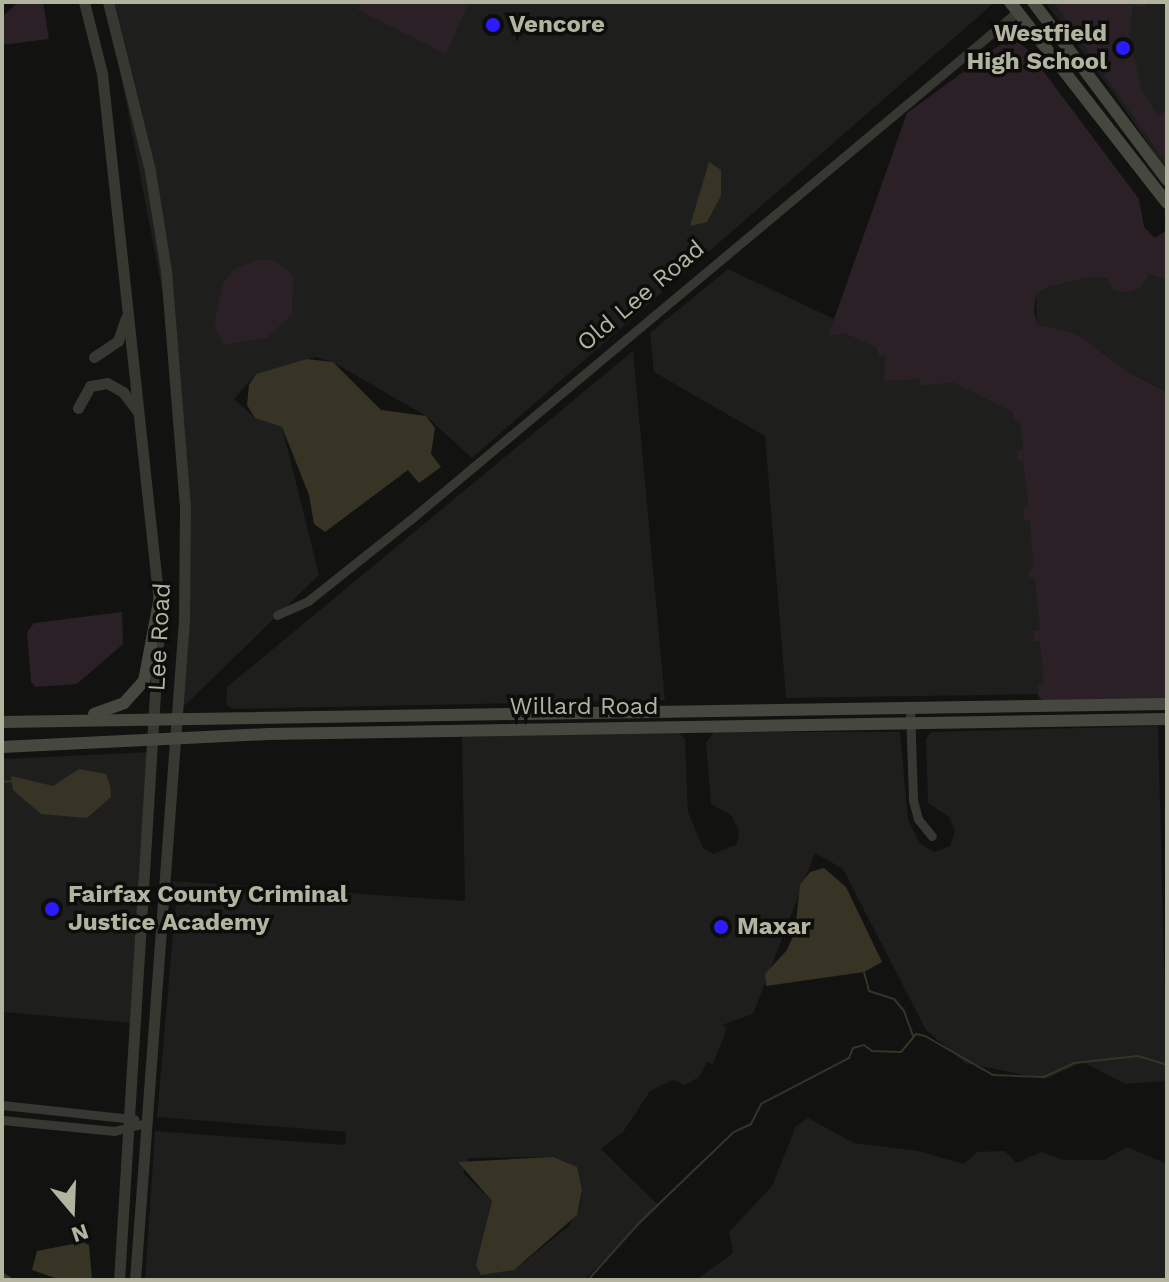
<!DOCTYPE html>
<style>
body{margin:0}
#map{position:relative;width:1169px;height:1282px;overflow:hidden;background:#121211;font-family:"Work Sans",sans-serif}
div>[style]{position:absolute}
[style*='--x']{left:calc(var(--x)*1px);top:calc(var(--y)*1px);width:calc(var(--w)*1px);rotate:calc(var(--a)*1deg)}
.built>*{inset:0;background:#1e1f1c}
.green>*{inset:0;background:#2a2026}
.water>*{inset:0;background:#373426}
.stream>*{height:2px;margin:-1px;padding:0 1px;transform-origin:1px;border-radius:1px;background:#373426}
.minor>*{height:9px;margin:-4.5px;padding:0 4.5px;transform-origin:4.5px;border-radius:4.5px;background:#363831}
.tertiary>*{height:11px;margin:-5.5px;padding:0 5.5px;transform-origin:5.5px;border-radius:5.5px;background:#363831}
.secondary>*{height:12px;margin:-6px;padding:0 6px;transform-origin:6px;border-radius:6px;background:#46483f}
.dots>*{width:22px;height:22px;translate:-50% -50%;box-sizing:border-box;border:4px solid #0d0d0c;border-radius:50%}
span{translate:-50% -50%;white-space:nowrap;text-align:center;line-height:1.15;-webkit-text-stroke:7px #0d0d0c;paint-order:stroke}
.poi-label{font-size:24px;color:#b3b4a0;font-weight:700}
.left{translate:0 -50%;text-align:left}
.right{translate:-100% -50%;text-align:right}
.street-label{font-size:24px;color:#b3b4a0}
.frame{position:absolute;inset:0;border:4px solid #b3b4a0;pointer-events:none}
.north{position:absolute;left:32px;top:1170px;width:80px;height:80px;-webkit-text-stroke:6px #0d0d0c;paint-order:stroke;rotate:161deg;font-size:22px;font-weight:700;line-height:32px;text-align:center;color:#b3b4a0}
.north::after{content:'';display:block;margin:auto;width:28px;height:36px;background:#b3b4a0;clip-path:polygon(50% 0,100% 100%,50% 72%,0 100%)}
</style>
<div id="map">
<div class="built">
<div style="clip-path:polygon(107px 2px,995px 2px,472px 458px,426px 416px,333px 362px,316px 357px,256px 374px,234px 399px,255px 418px,282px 427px,319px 575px,184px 706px,186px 543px,174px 352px)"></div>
<div style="clip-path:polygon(1045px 2px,1167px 2px,1167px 171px,1114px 94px)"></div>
<div style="clip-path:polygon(728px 269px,1029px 411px,1053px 694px,786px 698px,765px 436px,654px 372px,650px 333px)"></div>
<div style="clip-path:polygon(1149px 274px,1167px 280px,1167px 392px,1128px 372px,1077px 334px,1037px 324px,1036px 295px,1048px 287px,1090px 277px)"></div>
<div style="clip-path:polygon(633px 351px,665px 700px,235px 709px,226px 705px,227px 687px)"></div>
<div style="clip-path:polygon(evenodd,1158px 726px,1167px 1081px,1125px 1084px,1083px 1062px,1045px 1079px,965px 1063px,926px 1030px,843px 869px,815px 853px,753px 1014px,722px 1025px,727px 1028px,713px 1064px,707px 1062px,699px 1077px,685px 1085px,673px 1080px,650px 1091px,623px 1132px,601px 1149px,659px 1206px,584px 1280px,145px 1280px,155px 1131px,345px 1145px,346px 1132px,157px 1117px,176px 900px,172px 881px,465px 901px,462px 737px,677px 732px,685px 738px,688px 812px,703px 848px,714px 854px,737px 844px,739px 831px,732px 816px,711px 804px,706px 743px,714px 732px,900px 732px,908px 819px,920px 844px,935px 852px,950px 846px,955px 831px,949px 817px,928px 803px,926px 739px,931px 732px,1158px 726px,553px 1157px,582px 1190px,580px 1206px,569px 1226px,514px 1270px,485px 1233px,492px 1201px,463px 1173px,468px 1158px,553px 1157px)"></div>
<div style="clip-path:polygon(154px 752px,131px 1023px,2px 1012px,2px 759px)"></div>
<div style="clip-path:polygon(808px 1118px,854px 1143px,918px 1151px,964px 1164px,977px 1152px,1005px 1151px,1017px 1163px,1041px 1152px,1064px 1160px,1104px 1160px,1127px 1147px,1167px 1164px,1167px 1280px,696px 1280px,733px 1253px,729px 1232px,772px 1186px,796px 1126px)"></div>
</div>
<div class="green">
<div style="clip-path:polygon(18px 2px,43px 2px,49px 39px,2px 45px,2px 17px)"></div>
<div style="clip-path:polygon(361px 2px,469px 2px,446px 54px,358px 10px)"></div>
<div style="clip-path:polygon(1054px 2px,1147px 2px,1146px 7px,1133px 6px,1129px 36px,1142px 91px,1158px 116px,1167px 110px,1167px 165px)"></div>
<div style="clip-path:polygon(1011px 37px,1026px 48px,1139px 199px,1144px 227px,1155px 238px,1167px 230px,1167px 280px,1149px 274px,1141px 288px,1130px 292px,1114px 291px,1107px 278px,1090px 277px,1048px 287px,1036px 295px,1034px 311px,1037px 324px,1077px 334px,1128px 372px,1167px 392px,1167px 700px,1043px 701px,1038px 696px,1038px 685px,1044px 684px,1040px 641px,1034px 641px,1034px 631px,1040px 630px,1035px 578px,1028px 577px,1033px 565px,1030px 520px,1024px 520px,1023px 508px,1029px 507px,1023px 461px,1018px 461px,1017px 451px,1023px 450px,1020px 421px,1014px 421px,1013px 412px,952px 382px,921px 386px,920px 379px,884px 381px,885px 356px,879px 356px,877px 348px,845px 333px,828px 336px,907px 113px)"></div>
<div style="clip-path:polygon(260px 259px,275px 261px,293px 275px,292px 314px,267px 338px,223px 345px,214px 324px,223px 284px,234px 269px)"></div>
<div style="clip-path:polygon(122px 612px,123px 644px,77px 684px,36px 687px,31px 682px,27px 632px,34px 623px)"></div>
</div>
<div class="water">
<div style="clip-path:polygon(709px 162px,721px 170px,721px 196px,707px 222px,690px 226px)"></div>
<div style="clip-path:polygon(307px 359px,333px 362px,381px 410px,426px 416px,435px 428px,431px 454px,441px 467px,419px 483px,408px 470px,325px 532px,314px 524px,309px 495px,282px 427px,255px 418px,247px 405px,249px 385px,256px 374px)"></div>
<div style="clip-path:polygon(79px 769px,106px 774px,110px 785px,111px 797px,87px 818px,41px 814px,13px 790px,11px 776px,53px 786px)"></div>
<div style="clip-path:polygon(824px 868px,846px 887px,882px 962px,864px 972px,766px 986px,765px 974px,787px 950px,795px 932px,800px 885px,810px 872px)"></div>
<div style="clip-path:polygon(553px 1157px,577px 1167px,582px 1190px,577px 1215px,514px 1270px,481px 1275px,476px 1265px,492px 1201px,458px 1162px)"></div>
<div style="clip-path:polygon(83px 1242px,89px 1245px,92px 1280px,61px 1280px,32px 1270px,37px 1251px)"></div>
</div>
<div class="stream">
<div style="--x:2;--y:782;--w:10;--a:-6"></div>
<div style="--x:864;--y:972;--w:20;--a:75"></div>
<div style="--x:869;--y:991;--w:26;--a:18"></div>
<div style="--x:894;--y:999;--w:16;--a:50"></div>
<div style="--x:904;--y:1011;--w:27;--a:70"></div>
<div style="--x:588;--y:1280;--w:78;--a:-48.1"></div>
<div style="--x:640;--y:1222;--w:130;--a:-43.8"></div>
<div style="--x:734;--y:1132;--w:19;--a:-25"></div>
<div style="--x:751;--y:1124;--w:22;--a:-63"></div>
<div style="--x:761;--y:1104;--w:99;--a:-27.6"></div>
<div style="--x:849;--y:1058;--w:11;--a:-68"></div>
<div style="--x:853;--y:1048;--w:11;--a:-15"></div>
<div style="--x:864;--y:1045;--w:10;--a:37"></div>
<div style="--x:872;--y:1051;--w:29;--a:2"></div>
<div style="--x:901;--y:1052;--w:23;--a:-50"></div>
<div style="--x:916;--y:1034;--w:9;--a:13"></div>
<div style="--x:925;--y:1036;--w:78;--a:29.8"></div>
<div style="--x:993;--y:1075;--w:51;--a:2.2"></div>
<div style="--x:1044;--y:1077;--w:33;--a:-25"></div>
<div style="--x:1074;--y:1063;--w:64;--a:-6.2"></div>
<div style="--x:1138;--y:1056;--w:30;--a:17"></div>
</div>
<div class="minor">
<div style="--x:277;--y:615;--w:34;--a:-24"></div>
<div style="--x:308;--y:601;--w:130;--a:-38.5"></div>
<div style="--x:410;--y:520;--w:792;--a:-39.93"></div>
<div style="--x:910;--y:709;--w:91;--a:88.1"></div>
<div style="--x:913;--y:800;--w:20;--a:75"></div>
<div style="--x:918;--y:819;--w:22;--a:51"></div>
<div style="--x:2;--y:1105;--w:133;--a:6.1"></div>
<div style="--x:2;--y:1120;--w:113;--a:5.6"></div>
<div style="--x:114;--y:1131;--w:32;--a:-14"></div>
<div style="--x:2;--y:1277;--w:6;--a:31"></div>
</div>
<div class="tertiary">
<div style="--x:84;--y:2;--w:73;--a:75.8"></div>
<div style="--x:102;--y:73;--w:542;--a:83.86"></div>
<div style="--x:160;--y:612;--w:669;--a:93.51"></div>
<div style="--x:108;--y:2;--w:174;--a:76"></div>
<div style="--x:150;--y:171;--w:101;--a:80.9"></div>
<div style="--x:166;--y:271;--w:235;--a:85.4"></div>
<div style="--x:185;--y:505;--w:115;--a:90.5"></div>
<div style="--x:184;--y:620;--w:662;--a:94.25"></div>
<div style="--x:94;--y:357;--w:29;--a:-34"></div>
<div style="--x:118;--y:341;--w:24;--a:-71"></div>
<div style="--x:78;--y:408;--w:25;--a:-61"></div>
<div style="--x:90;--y:386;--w:17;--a:-10"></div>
<div style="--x:107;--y:383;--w:18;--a:29"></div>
<div style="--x:123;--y:392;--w:25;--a:53"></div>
</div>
<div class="secondary">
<div style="--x:1010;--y:2;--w:255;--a:52"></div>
<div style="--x:1033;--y:2;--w:223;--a:53"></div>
<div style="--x:94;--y:714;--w:32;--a:-20"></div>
<div style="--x:124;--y:703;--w:30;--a:-48"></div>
<div style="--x:144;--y:681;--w:86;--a:-79.3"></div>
<div style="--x:2;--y:722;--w:1165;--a:-0.89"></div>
<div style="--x:2;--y:747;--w:267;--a:-2.8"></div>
<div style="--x:269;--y:734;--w:898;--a:-0.96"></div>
</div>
<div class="dots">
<div style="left:493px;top:25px;background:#2a1cff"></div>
<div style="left:1123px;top:48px;background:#2a1cff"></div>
<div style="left:52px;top:909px;background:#2a1cff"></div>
<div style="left:721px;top:927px;background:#2a1cff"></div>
</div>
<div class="poi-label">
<span class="left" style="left:509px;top:25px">Vencore</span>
<span class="right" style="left:1107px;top:48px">Westfield<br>High School</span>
<span class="left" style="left:68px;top:909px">Fairfax County Criminal<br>Justice Academy</span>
<span class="left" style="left:737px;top:927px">Maxar</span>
</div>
<div class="street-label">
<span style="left:641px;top:296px;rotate:-40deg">Old Lee Road</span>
<span style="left:160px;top:637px;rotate:-87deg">Lee Road</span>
<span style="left:584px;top:707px">Willard Road</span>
</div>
<div class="frame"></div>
<div class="north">N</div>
</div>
